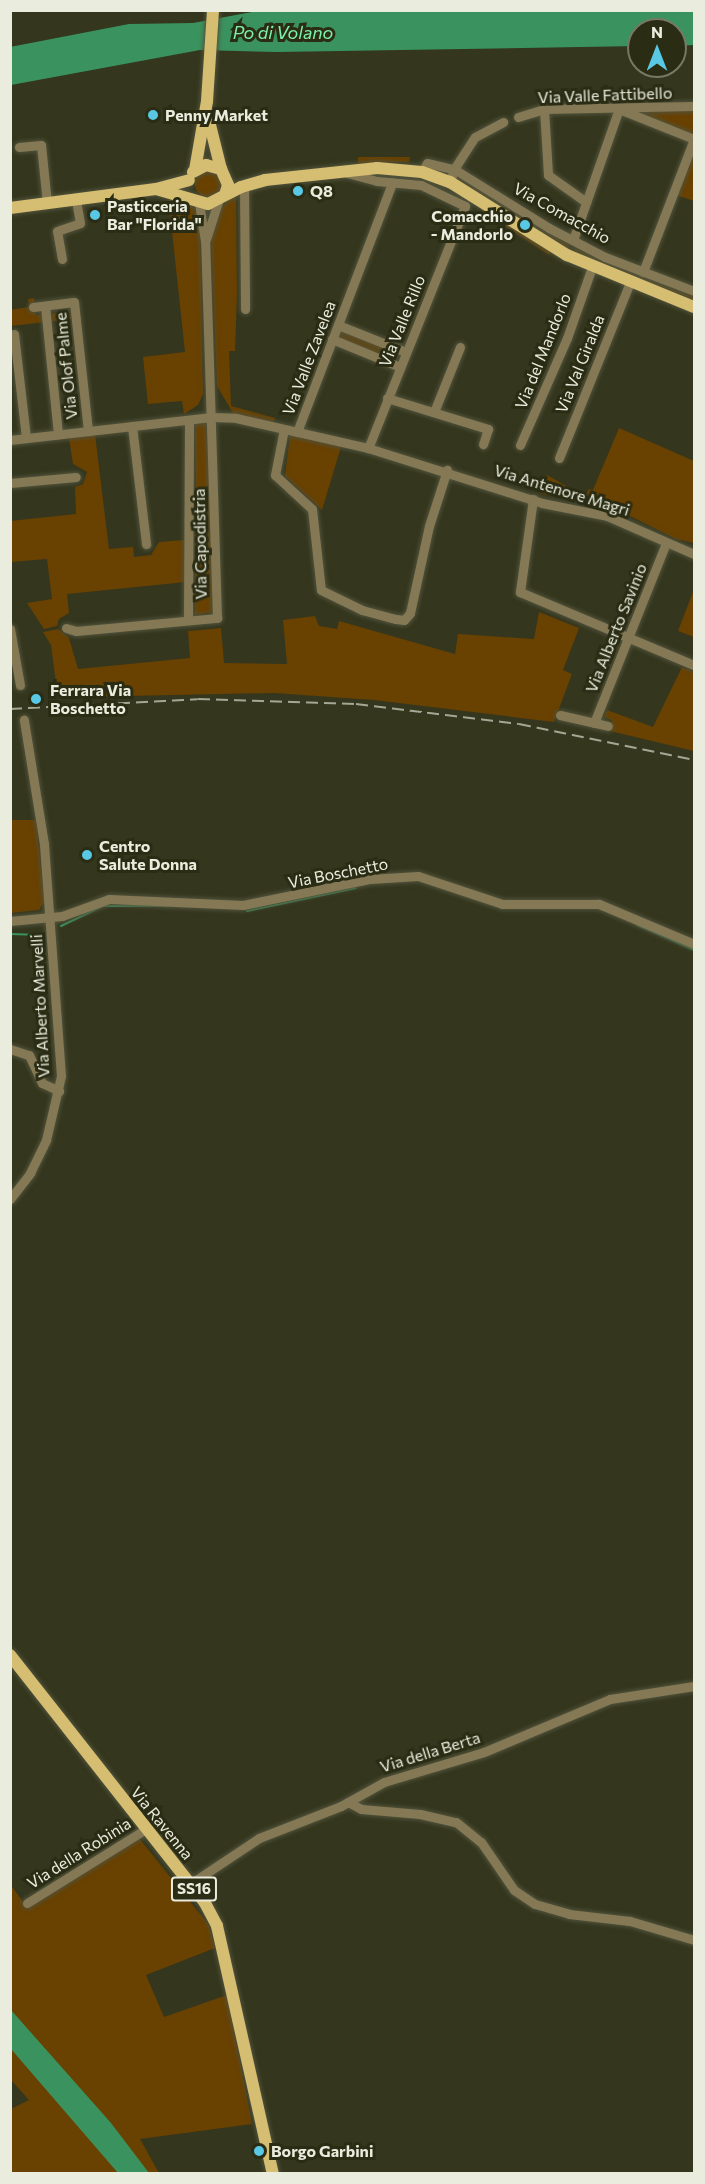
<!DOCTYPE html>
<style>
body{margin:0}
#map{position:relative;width:705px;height:2184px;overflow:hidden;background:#34361d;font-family:Commissioner,sans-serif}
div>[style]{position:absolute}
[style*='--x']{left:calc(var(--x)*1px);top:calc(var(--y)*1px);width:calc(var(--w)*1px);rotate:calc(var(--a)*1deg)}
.green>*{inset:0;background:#694100;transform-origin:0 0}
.round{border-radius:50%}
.water>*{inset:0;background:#3a935f}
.stream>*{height:2px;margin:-1px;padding:0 1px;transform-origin:1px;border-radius:1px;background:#3a935f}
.roads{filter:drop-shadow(0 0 2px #51533c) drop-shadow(0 0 2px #51533c)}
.minor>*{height:9px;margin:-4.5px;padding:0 4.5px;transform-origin:4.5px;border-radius:4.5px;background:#857955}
.major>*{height:12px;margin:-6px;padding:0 6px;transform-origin:6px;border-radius:6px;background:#d5bd71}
.rail>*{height:2px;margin-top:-1px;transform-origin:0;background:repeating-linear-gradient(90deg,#a5a795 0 12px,transparent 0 18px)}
.dots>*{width:16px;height:16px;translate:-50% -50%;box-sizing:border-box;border:3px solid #2a2c14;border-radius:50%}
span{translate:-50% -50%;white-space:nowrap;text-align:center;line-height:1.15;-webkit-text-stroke:6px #2a2c14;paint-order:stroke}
.shield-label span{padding:2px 4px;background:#2a2c14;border:2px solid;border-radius:4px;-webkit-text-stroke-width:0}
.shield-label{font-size:15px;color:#eaecdd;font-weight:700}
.street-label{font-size:16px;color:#eaecdd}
.poi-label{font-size:16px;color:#eaecdd;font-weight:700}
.left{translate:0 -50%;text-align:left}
.right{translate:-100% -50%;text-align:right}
.water-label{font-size:18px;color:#7df2aa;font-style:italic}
.frame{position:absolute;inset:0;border:12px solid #eaecdd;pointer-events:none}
.north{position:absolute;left:627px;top:18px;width:60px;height:60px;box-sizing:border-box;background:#2a2c14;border:2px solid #777964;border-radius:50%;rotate:0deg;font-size:16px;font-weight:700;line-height:24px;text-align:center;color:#eaecdd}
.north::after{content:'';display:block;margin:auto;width:21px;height:27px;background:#59c8e5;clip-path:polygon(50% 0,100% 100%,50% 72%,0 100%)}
</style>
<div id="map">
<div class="green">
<div style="clip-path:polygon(694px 109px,694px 137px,629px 110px)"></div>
<div style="clip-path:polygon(694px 150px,694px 201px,676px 195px)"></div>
<div style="clip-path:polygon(358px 157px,410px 157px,409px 162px,358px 163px)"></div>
<div class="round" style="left:195px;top:171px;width:26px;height:26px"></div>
<div style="clip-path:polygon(456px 176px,570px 245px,567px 250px,454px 179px)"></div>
<div style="clip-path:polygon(236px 193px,237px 295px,235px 351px,229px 351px,231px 406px,275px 418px,274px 422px,233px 413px,217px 386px,211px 231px,221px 208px)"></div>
<div style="clip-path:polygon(168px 194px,190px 202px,198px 215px,200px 230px,203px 394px,198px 405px,184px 414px,182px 401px,148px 404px,143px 357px,185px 352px)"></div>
<div style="clip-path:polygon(501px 219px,552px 251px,549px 255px,499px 222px)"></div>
<div style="clip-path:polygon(575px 248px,694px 296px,694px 303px,573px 253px)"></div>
<div style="clip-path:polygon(34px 298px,36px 315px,70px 312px,71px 319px,11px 326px,10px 310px,29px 307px,28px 299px)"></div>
<div style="left:342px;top:331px;width:61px;height:8px;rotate:22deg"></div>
<div style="clip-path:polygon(206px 423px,210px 492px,196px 493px,195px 424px)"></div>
<div style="clip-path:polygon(619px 428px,694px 461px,694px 543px,676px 539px,622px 512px,539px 493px,547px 475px,585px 497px,589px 489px,593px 490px)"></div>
<div style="clip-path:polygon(95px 434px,109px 549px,133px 547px,134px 557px,151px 555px,159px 542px,184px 540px,186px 582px,67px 594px,69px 613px,59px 619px,57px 626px,44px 629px,27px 603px,52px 599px,47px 559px,11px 562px,10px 521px,76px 514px,75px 487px,83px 484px,87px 472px,73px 464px,69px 438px)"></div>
<div style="clip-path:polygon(290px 435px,341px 447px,322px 510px,285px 476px)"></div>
<div style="clip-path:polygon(210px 497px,213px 612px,195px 615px,196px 498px)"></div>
<div style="clip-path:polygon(694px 589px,694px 637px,678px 631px)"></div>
<div style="clip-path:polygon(539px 612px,579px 628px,563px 670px,572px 674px,554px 722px,374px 700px,274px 693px,80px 697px,80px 690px,57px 691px,51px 645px,43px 632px,58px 629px,69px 638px,78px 669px,190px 658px,188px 631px,221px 628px,224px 663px,287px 664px,283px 620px,315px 616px,319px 626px,337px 629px,339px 621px,455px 654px,458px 634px,534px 639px)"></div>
<div style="clip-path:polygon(682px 667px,694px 672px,694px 751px,610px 731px,612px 720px,604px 717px,607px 710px,653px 727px)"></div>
<div style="clip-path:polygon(11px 820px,36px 820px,44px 902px,39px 910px,11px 913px)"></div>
<div style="clip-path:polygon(139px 1838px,209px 1925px,215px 1948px,146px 1975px,164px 2017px,227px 1995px,252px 2124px,140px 2139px,159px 2173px,11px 2173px,11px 2109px,29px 2100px,11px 2080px,10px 1884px,27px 1907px)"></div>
</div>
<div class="water">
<div style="clip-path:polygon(257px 11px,694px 11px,694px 45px,675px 46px,675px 30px,639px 30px,639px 46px,277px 52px,200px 50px,11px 85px,10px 47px,129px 24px,193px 23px)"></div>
<div style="clip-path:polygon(11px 2010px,111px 2123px,149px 2173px,118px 2173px,11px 2049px)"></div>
</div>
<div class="stream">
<div style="--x:247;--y:911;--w:111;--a:-11.9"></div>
<div style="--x:637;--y:925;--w:62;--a:23.7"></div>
<div style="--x:61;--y:926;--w:47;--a:-25.5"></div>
<div style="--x:103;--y:906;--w:66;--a:0"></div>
<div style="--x:10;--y:934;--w:24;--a:2"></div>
</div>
<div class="roads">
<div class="minor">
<div style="--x:544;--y:109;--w:66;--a:86.5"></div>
<div style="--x:548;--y:175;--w:47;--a:35.4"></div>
<div style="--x:518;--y:117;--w:27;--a:-17"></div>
<div style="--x:544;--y:109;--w:150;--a:-1.1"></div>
<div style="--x:19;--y:147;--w:22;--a:-5"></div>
<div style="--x:41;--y:145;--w:58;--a:84.1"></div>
<div style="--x:422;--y:172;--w:10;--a:-61"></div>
<div style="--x:427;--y:163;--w:28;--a:13"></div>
<div style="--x:454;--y:169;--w:112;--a:31.8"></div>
<div style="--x:549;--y:228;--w:63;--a:27.4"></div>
<div style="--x:605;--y:257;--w:95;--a:20.9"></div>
<div style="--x:347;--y:173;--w:31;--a:15"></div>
<div style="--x:377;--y:181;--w:44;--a:5.2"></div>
<div style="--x:421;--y:185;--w:49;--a:25.5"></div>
<div style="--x:465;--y:206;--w:261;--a:111.8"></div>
<div style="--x:450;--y:182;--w:14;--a:-73"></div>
<div style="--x:454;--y:169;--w:38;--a:-57"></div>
<div style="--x:475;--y:137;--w:32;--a:-28"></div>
<div style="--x:244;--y:186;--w:123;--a:89.5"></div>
<div style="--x:206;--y:239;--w:40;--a:-72"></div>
<div style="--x:573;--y:240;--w:139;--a:-70.7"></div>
<div style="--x:619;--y:109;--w:81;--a:21.8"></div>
<div style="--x:62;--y:259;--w:28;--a:-100"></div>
<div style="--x:57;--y:231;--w:24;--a:-19"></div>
<div style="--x:80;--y:223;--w:23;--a:-100"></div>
<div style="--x:643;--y:272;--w:142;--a:-69"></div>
<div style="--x:45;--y:306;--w:129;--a:84.2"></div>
<div style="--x:33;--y:307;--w:41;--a:-7"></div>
<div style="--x:74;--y:302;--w:130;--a:83.8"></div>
<div style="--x:338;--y:325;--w:73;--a:21.7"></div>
<div style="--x:14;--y:334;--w:105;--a:83.4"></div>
<div style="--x:332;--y:339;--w:74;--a:22.4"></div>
<div style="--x:387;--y:398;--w:106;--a:17.1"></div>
<div style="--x:488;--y:429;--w:16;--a:108"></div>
<div style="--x:434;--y:412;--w:70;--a:-68.2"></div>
<div style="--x:132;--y:426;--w:119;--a:83.2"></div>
<div style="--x:284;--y:429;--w:47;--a:101.1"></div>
<div style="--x:275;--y:475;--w:50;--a:42.6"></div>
<div style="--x:312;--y:509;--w:81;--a:83.7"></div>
<div style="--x:321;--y:590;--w:46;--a:26"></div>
<div style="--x:362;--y:610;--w:35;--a:15"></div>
<div style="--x:396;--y:619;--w:8;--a:7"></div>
<div style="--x:404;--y:620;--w:9;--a:-49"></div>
<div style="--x:410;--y:613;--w:89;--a:-77.7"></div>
<div style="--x:429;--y:526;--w:59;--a:-72.2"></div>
<div style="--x:297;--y:432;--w:267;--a:-69.1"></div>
<div style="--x:10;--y:440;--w:203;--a:-6.5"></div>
<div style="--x:212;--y:417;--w:24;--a:2"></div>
<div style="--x:236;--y:418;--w:135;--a:12.8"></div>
<div style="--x:368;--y:448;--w:182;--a:17.5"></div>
<div style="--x:542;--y:503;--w:66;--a:11.3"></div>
<div style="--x:607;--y:516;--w:95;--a:23.6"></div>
<div style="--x:520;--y:445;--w:117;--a:-66.3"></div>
<div style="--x:567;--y:338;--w:75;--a:-70.6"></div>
<div style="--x:559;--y:458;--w:190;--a:-68"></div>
<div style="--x:10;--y:483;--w:66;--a:-5.2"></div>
<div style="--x:533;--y:499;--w:94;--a:98"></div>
<div style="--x:520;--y:592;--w:189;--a:22.8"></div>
<div style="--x:188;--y:620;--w:200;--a:-89.7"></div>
<div style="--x:66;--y:628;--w:10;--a:17"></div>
<div style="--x:76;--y:631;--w:142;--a:-5.3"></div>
<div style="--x:217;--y:618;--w:377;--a:-91.8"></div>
<div style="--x:205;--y:241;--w:39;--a:-99"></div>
<div style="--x:10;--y:629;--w:57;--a:79.9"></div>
<div style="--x:560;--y:715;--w:49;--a:12.9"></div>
<div style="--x:594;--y:723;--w:194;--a:-68.2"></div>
<div style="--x:10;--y:921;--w:52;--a:-5.5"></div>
<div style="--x:62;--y:916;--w:50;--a:-19.9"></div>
<div style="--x:109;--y:899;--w:134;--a:2.6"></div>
<div style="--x:243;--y:905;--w:130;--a:-11.6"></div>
<div style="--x:370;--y:879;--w:48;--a:-3.6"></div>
<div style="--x:418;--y:876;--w:89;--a:18.4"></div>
<div style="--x:502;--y:904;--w:97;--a:0"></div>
<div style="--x:599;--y:904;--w:103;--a:22.8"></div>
<div style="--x:10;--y:1049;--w:20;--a:18"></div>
<div style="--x:29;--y:1055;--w:31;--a:65"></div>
<div style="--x:42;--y:1083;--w:19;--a:25"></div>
<div style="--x:10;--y:1199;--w:33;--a:-52"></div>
<div style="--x:30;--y:1173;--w:37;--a:-64"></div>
<div style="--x:46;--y:1140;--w:66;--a:-76.8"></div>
<div style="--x:61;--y:1076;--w:233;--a:-94.2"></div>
<div style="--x:44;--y:844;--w:126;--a:-99.2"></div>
<div style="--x:348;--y:1802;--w:15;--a:28"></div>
<div style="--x:361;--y:1809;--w:59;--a:4.8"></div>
<div style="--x:420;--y:1814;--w:37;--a:13"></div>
<div style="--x:456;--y:1822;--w:32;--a:39"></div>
<div style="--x:481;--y:1842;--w:58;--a:55.5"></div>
<div style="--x:514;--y:1890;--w:25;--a:34"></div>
<div style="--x:535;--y:1904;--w:35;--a:16"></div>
<div style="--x:569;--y:1914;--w:61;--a:6.5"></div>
<div style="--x:630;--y:1921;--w:67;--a:16.5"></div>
<div style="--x:190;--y:1884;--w:83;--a:-33.7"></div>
<div style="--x:259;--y:1838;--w:88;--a:-21.3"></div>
<div style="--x:341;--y:1806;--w:49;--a:-29.2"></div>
<div style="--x:384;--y:1782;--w:104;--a:-16.7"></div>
<div style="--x:484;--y:1752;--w:137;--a:-22.8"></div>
<div style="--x:610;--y:1699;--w:85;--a:-8.8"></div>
<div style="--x:27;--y:1903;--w:140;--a:-31.9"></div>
</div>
<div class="major">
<div style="--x:209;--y:121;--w:49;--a:76"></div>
<div style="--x:195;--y:170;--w:70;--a:-80.1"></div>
<div style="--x:207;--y:101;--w:91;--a:-86.2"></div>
<div style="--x:193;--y:172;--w:15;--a:-28"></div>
<div style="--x:206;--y:165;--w:16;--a:15"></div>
<div style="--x:221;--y:169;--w:17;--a:66"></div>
<div style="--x:228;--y:185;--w:10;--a:107"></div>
<div style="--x:156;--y:189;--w:54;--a:16.1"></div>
<div style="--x:208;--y:204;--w:37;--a:-27"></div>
<div style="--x:241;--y:187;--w:25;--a:-16"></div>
<div style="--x:265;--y:180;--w:113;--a:-6.1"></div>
<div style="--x:377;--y:168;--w:45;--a:5.1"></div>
<div style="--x:422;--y:172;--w:30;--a:20"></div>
<div style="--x:450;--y:182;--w:138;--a:32"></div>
<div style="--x:567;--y:255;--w:137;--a:22.3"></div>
<div style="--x:10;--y:208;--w:147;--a:-7.4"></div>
<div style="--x:156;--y:189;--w:34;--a:-15"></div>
<div style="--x:10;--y:1655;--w:315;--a:51.8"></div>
<div style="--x:205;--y:1903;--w:26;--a:62"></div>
<div style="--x:217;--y:1926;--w:254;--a:77.3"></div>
</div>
</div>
<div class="rail">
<div style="--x:10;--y:709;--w:188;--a:-3"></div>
<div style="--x:198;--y:699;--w:158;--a:1.8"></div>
<div style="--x:356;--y:704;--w:164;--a:7"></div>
<div style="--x:519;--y:724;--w:179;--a:11.6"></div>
</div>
<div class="dots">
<div style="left:153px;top:115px;background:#59c8e5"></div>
<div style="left:298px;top:191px;background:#59c8e5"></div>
<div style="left:95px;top:215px;background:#59c8e5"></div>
<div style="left:525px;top:225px;background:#59c8e5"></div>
<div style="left:36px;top:699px;background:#59c8e5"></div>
<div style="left:87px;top:855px;background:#59c8e5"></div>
<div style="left:259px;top:2151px;background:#59c8e5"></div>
</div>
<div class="shield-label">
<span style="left:194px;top:1889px">SS16</span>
</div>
<div class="street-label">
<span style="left:605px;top:95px;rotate:-2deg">Via Valle Fattibello</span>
<span style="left:562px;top:213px;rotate:29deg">Via Comacchio</span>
<span style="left:402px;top:321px;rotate:-68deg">Via Valle Rillo</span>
<span style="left:543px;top:351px;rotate:-68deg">Via del Mandorlo</span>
<span style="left:309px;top:358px;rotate:-69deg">Via Valle Zavelea</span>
<span style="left:580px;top:364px;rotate:-68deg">Via Val Giralda</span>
<span style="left:66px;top:366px;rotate:-96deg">Via Olof Palme</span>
<span style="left:562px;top:490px;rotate:17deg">Via Antenore Magri</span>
<span style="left:200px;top:544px;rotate:-91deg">Via Capodistria</span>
<span style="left:616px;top:628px;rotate:-68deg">Via Alberto Savinio</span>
<span style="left:338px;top:873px;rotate:-11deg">Via Boschetto</span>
<span style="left:40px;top:1006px;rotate:-93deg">Via Alberto Marvelli</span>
<span style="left:430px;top:1752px;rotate:-17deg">Via della Berta</span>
<span style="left:162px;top:1823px;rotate:51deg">Via Ravenna</span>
<span style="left:79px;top:1853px;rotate:-32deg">Via della Robinia</span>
</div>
<div class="poi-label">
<span class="left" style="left:165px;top:115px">Penny Market</span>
<span class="left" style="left:310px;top:191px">Q8</span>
<span class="left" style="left:107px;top:215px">Pasticceria<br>Bar "Florida"</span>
<span class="right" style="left:513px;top:225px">Comacchio<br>- Mandorlo</span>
<span class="left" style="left:50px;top:699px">Ferrara Via<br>Boschetto</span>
<span class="left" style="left:99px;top:855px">Centro<br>Salute Donna</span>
<span class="left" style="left:271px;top:2151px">Borgo Garbini</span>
</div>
<div class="water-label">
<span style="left:283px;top:32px">Po di Volano</span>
</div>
<div class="frame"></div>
<div class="north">N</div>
</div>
